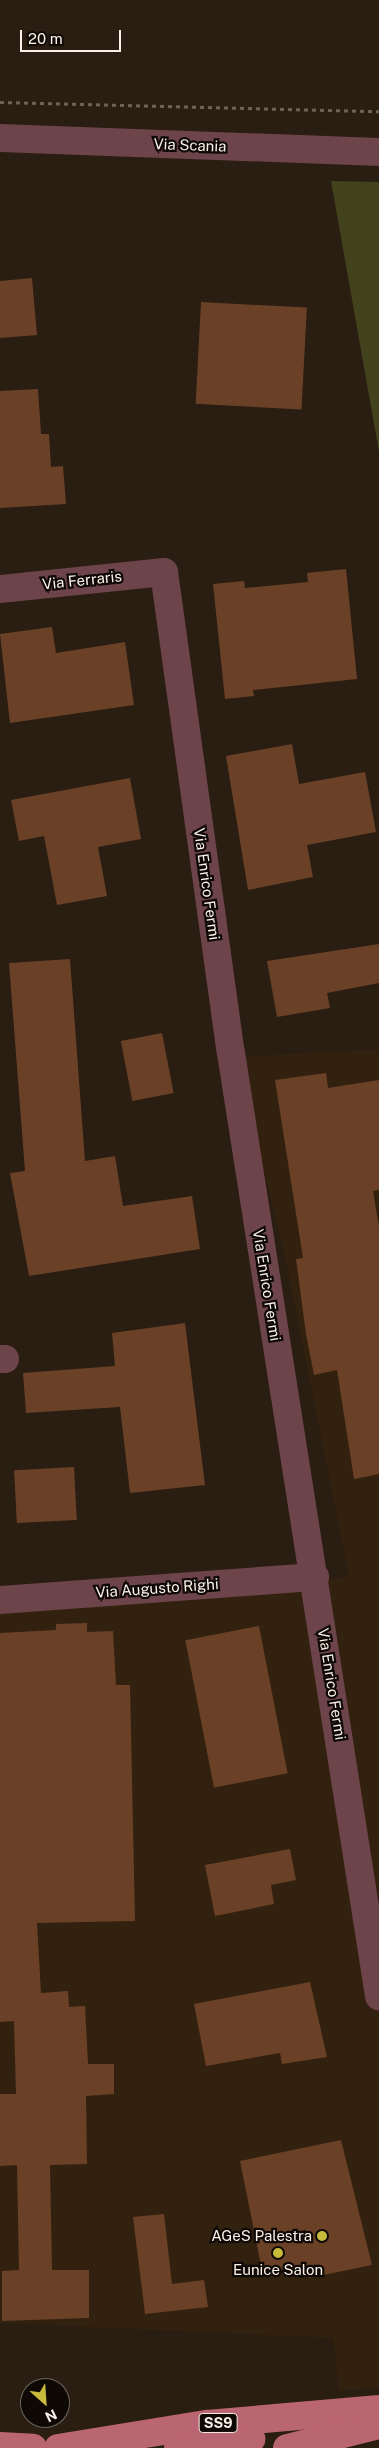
<!DOCTYPE html>
<style>
body{margin:0}
#map{position:relative;width:379px;height:2448px;overflow:hidden;background:#2a1d11;font-family:"Public Sans",sans-serif}
div>[style]{position:absolute}
[style*='--x']{left:calc(var(--x)*1px);top:calc(var(--y)*1px);width:calc(var(--w)*1px);rotate:calc(var(--a)*1deg)}
.built>*{inset:0;background:#32210f}
.green>*{inset:0;background:#42431c}
.building>*{inset:0;background:#6a4127;transform-origin:0 0}
.path>*{height:3px;margin-top:-1.5px;transform-origin:0;background:repeating-linear-gradient(90deg,#6e6357 0 4px,transparent 0 8px)}
.minor>*{height:28px;margin:-14px;padding:0 14px;transform-origin:14px;border-radius:14px;background:#6d444a}
.major>*{height:28px;margin:-14px;padding:0 14px;transform-origin:14px;border-radius:14px;background:#ba6572}
.dots>*{width:14px;height:14px;translate:-50% -50%;box-sizing:border-box;border:2px solid #0e0904;border-radius:50%}
span{translate:-50% -50%;white-space:nowrap;text-align:center;line-height:1.15;-webkit-text-stroke:4.5px #0e0904;paint-order:stroke}
.shield-label span{padding:1px 4px;background:#0e0904;border:1px solid;border-radius:4px;-webkit-text-stroke-width:0}
.shield-label{font-size:14px;color:#faf1e8;font-weight:700}
.street-label{font-size:15px;color:#faf1e8}
.poi-label{font-size:15px;color:#faf1e8}
.right{translate:-100% -50%;text-align:right}
.north{position:absolute;left:20px;top:2378px;width:50px;height:50px;box-sizing:border-box;background:#0e0904;border:1px solid #6c665f;border-radius:50%;rotate:154deg;font-size:14px;font-weight:700;line-height:20px;text-align:center;color:#faf1e8}
.north::after{content:'';display:block;margin:auto;width:18px;height:22px;background:#c8bb3b;clip-path:polygon(50% 0,100% 100%,50% 72%,0 100%)}
.scale{position:absolute;left:20px;top:30px;width:101px;height:22px;box-sizing:border-box;border:2px solid #faf1e8;border-top:0;padding-left:6px;font-size:15px;line-height:18px;white-space:nowrap;color:#faf1e8;-webkit-text-stroke:4px #0e0904;paint-order:stroke}
</style>
<div id="map">
<div class="built">
<div style="clip-path:polygon(379px 1049px,379px 2389px,339px 2390px,333px 2338px,0 2323px,0 1596px,349px 1577px,282px 1242px,236px 1057px)"></div>
</div>
<div class="green">
<div style="clip-path:polygon(331px 181px,379px 182px,379px 452px)"></div>
</div>
<div class="building">
<div style="clip-path:polygon(32px 278px,37px 335px,0 338px,0 281px)"></div>
<div style="left:201px;top:302px;width:106px;height:102px;rotate:3deg"></div>
<div style="clip-path:polygon(38px 389px,41px 434px,49px 434px,51px 467px,63px 466px,66px 504px,0 508px,0 391px)"></div>
<div style="clip-path:polygon(346px 569px,357px 679px,253px 690px,254px 696px,225px 699px,213px 584px,244px 581px,245px 588px,308px 582px,307px 573px)"></div>
<div style="clip-path:polygon(52px 627px,56px 653px,125px 642px,134px 705px,10px 723px,0 634px)"></div>
<div style="clip-path:polygon(292px 744px,299px 784px,365px 772px,376px 832px,307px 845px,313px 877px,248px 890px,226px 756px)"></div>
<div style="clip-path:polygon(130px 778px,141px 839px,98px 847px,107px 896px,57px 905px,44px 836px,19px 841px,11px 800px)"></div>
<div style="clip-path:polygon(379px 944px,379px 983px,327px 993px,330px 1008px,277px 1017px,267px 961px)"></div>
<div style="clip-path:polygon(70px 959px,85px 1161px,115px 1156px,123px 1206px,192px 1196px,200px 1249px,29px 1276px,10px 1173px,25px 1171px,9px 963px)"></div>
<div style="left:162px;top:1033px;width:61px;height:42px;rotate:79deg"></div>
<div style="clip-path:polygon(326px 1073px,328px 1088px,379px 1080px,379px 1190px,373px 1191px,379px 1227px,379px 1474px,354px 1479px,337px 1370px,314px 1375px,306px 1334px,296px 1259px,303px 1258px,275px 1080px)"></div>
<div style="clip-path:polygon(185px 1323px,205px 1485px,130px 1493px,120px 1407px,26px 1413px,23px 1373px,115px 1366px,112px 1333px)"></div>
<div style="left:74px;top:1467px;width:53px;height:60px;rotate:87deg"></div>
<div style="clip-path:polygon(87px 1623px,87px 1632px,113px 1631px,116px 1685px,130px 1685px,135px 1921px,37px 1923px,41px 1993px,68px 1991px,69px 2007px,85px 2006px,88px 2064px,114px 2064px,114px 2094px,86px 2096px,87px 2164px,50px 2165px,52px 2270px,89px 2270px,89px 2318px,2px 2321px,2px 2271px,19px 2270px,17px 2165px,0 2166px,0 2094px,16px 2094px,14px 2021px,0 2022px,0 1633px,56px 1630px,56px 1624px)"></div>
<div style="left:259px;top:1626px;width:150px;height:75px;rotate:79deg"></div>
<div style="clip-path:polygon(290px 1849px,296px 1880px,271px 1885px,274px 1904px,215px 1916px,205px 1865px)"></div>
<div style="clip-path:polygon(310px 1982px,327px 2057px,282px 2064px,280px 2053px,206px 2066px,194px 2004px)"></div>
<div style="clip-path:polygon(341px 2140px,372px 2265px,309px 2278px,307px 2266px,263px 2275px,240px 2161px)"></div>
<div style="clip-path:polygon(164px 2214px,172px 2284px,204px 2280px,208px 2307px,145px 2314px,133px 2217px)"></div>
</div>
<div class="path">
<div style="--x:0;--y:102;--w:379;--a:1.4"></div>
</div>
<div class="minor">
<div style="--x:0;--y:138;--w:379;--a:2.1"></div>
<div style="--x:0;--y:589;--w:165;--a:-5.9"></div>
<div style="--x:164;--y:572;--w:486;--a:82.1"></div>
<div style="--x:231;--y:1053;--w:955;--a:81.08"></div>
<div style="--x:0;--y:1359;--w:5;--a:0"></div>
<div style="--x:0;--y:1600;--w:316;--a:-4.2"></div>
</div>
<div class="major">
<div style="--x:0;--y:2446;--w:33;--a:3"></div>
<div style="--x:58;--y:2448;--w:151;--a:-9.2"></div>
<div style="--x:207;--y:2424;--w:173;--a:-5"></div>
<div style="--x:178;--y:2448;--w:74;--a:-7"></div>
<div style="--x:287;--y:2448;--w:91;--a:-14"></div>
</div>
<div class="dots">
<div style="left:322px;top:2236px;background:#c8bb3b"></div>
<div style="left:278px;top:2253px;background:#c8bb3b"></div>
</div>
<div class="shield-label">
<span style="left:218px;top:2423px">SS9</span>
</div>
<div class="street-label">
<span style="left:190px;top:145px;rotate:2deg">Via Scania</span>
<span style="left:82px;top:580px;rotate:-6deg">Via Ferraris</span>
<span style="left:207px;top:884px;rotate:82deg">Via Enrico Fermi</span>
<span style="left:267px;top:1285px;rotate:81deg">Via Enrico Fermi</span>
<span style="left:157px;top:1588px;rotate:-4deg">Via Augusto Righi</span>
<span style="left:332px;top:1684px;rotate:81deg">Via Enrico Fermi</span>
</div>
<div class="poi-label">
<span class="right" style="left:312px;top:2236px">AGeS Palestra</span>
<span style="left:278px;top:2270px">Eunice Salon</span>
</div>
<div class="north">N</div>
<div class="scale">20 m</div>
</div>
